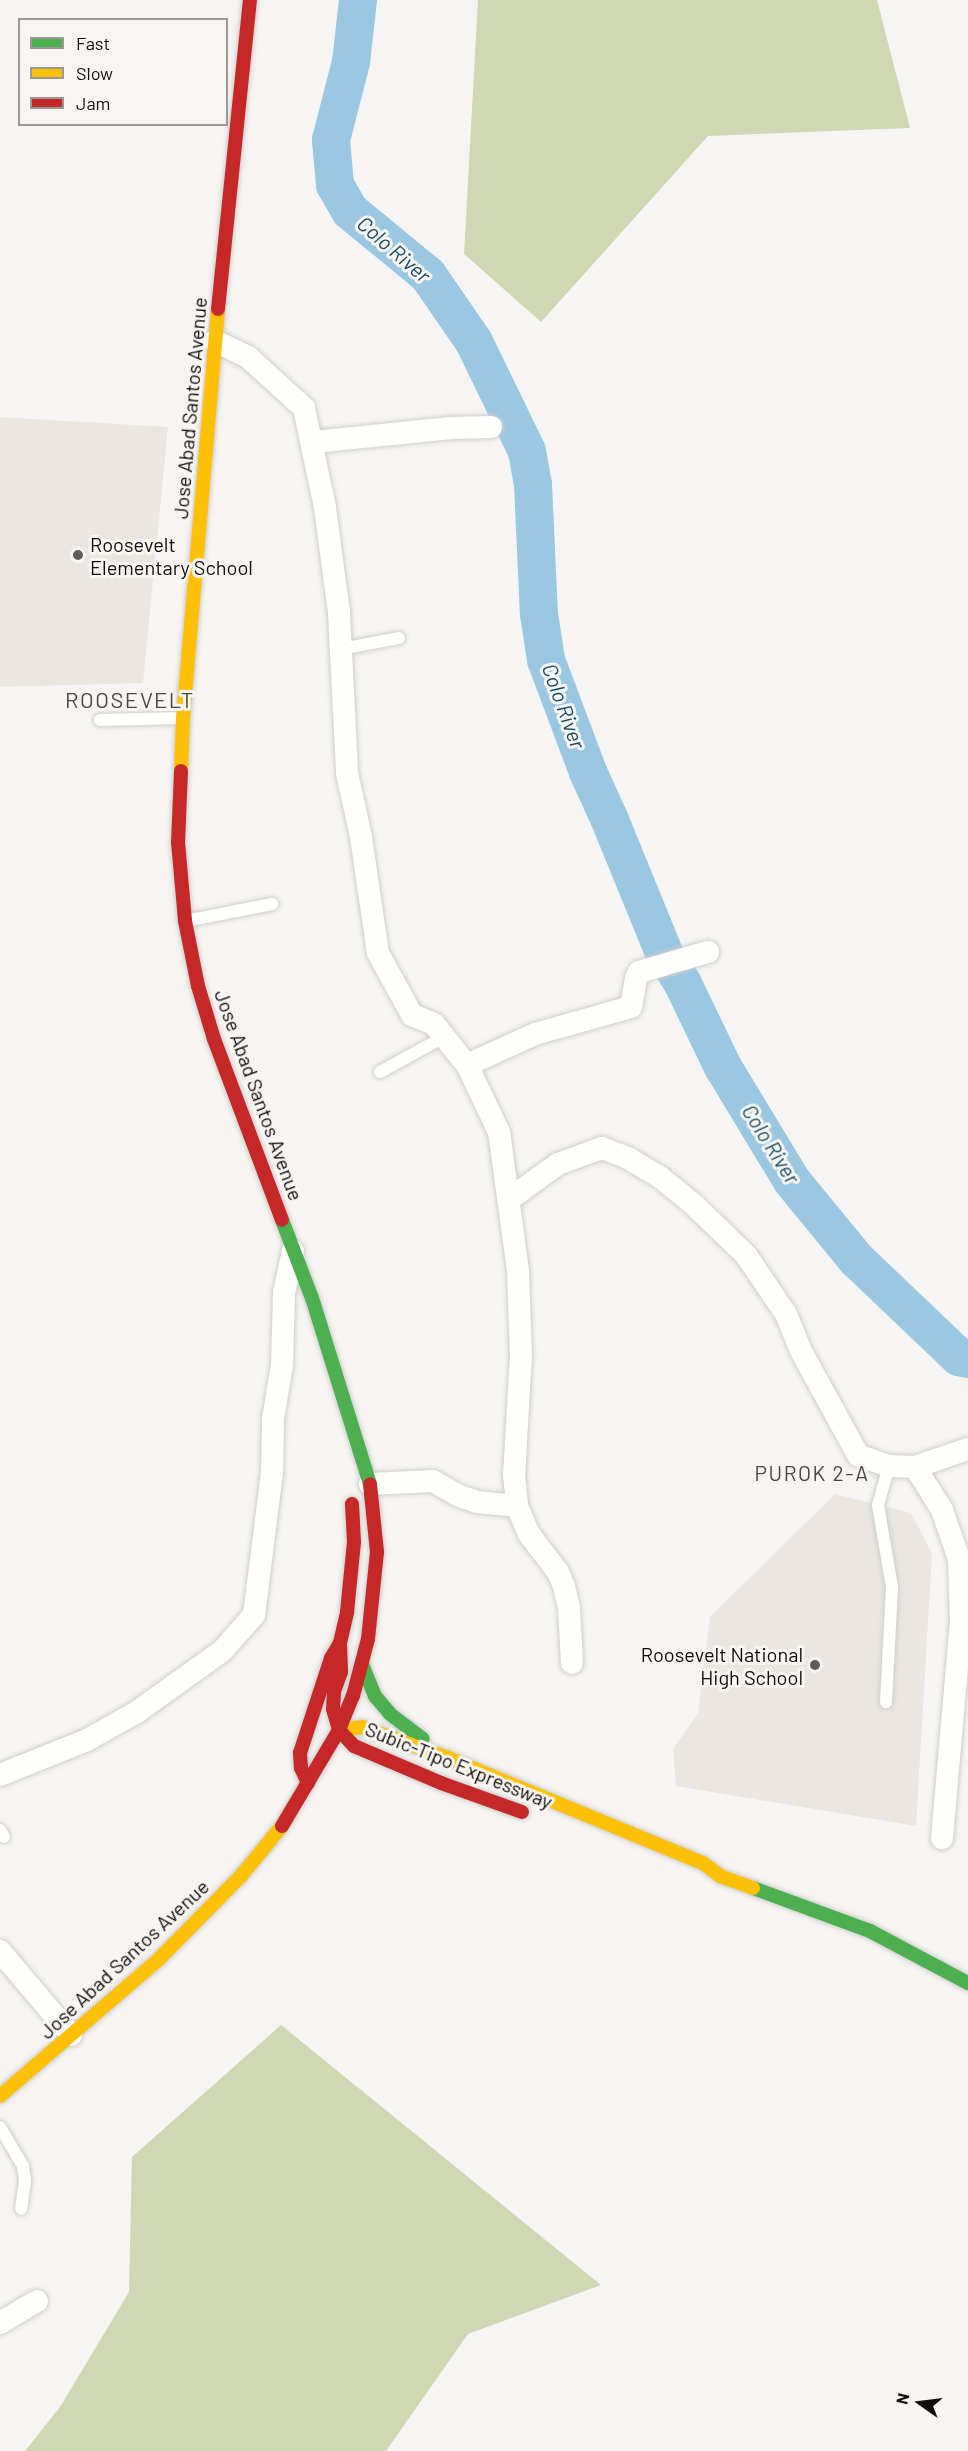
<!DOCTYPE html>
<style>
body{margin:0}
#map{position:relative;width:968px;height:2451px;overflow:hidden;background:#f7f5f3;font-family:Barlow,sans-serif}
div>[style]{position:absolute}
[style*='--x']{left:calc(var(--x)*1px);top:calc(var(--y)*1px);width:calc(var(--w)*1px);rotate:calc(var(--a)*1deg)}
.built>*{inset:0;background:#ebe6e0}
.forest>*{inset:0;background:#cfd7b3}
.river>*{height:38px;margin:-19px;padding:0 19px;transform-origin:19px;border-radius:19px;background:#9ac7e1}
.roads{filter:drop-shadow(0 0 2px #cfcecc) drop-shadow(0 0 2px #cfcecc)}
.lane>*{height:12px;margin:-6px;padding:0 6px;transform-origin:6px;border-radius:6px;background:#fefefd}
.street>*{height:22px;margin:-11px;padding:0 11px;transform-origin:11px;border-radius:11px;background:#fefefd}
.fast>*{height:14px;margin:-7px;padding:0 7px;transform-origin:7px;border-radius:7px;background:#4caf50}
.slow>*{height:14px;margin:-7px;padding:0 7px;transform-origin:7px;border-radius:7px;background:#ffc107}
.jam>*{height:14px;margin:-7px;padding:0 7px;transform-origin:7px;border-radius:7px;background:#c62828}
.dots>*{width:16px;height:16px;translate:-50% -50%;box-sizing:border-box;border:3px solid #f8f6f2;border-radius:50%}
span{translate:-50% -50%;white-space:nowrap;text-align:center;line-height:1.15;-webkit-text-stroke:6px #f8f6f2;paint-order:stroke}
.street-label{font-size:20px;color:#0e0d0c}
.poi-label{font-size:20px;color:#0e0d0c}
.left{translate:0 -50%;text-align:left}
.right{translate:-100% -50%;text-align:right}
.water-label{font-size:21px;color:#184b66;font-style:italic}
.neighbourhood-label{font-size:21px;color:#494744;letter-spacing:1.5px}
.quarter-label{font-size:22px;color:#494744;letter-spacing:1.5px}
.legend{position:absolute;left:18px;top:18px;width:210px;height:108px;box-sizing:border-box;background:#f8f6f2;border:2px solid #9a9996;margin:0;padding:8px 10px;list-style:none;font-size:18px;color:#0e0d0c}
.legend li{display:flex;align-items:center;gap:12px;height:30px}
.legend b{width:30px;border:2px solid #9a9996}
.north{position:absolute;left:890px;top:2373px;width:60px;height:60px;-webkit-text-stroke:4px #f8f6f2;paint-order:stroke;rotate:284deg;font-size:16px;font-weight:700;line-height:24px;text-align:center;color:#0e0d0c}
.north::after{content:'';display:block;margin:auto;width:21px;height:27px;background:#0e0d0c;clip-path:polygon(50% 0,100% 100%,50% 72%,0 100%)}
</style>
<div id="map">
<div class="built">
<div style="clip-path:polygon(0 417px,168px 427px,143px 683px,0 687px)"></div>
<div style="clip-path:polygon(835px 1494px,911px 1513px,932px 1554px,916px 1826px,676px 1786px,673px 1749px,698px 1713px,710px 1617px)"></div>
</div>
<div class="forest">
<div style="clip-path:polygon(478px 0,877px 0,910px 128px,708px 136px,541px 322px,464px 254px)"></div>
<div style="clip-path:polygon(281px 2025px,601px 2285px,468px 2334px,386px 2451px,25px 2451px,60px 2407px,129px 2292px,132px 2157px)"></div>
</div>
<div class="river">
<div style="--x:358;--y:0;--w:62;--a:96.4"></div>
<div style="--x:351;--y:62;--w:81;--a:104.4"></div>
<div style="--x:331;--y:140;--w:45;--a:84.9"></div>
<div style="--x:335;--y:185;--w:30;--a:60"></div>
<div style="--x:350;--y:211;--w:101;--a:39.4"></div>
<div style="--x:428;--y:275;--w:81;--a:55.5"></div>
<div style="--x:474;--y:342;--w:121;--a:64.1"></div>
<div style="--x:527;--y:451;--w:34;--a:80"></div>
<div style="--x:533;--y:484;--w:130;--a:87.4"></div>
<div style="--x:539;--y:614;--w:47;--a:81.3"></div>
<div style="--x:546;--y:660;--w:120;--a:69.4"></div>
<div style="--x:588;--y:772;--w:51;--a:65.5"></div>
<div style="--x:609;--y:818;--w:148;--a:67.8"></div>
<div style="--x:665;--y:955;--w:34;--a:58"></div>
<div style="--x:683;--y:984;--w:92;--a:64.3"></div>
<div style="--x:723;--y:1067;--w:133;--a:58.8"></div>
<div style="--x:792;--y:1181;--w:102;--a:50.6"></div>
<div style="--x:857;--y:1260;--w:141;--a:43.6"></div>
<div style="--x:959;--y:1357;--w:9;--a:13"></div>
</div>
<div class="roads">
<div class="lane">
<div style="--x:341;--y:649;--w:59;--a:-10.7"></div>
<div style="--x:100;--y:720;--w:81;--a:-1.4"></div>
<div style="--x:186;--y:921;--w:88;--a:-11.2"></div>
<div style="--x:380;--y:1072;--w:73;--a:-28.7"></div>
<div style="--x:886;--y:1702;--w:115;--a:-87"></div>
<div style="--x:892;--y:1587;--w:83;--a:-99.7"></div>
<div style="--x:878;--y:1505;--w:41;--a:-74.2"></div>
<div style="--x:0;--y:1830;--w:8;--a:60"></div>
<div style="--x:0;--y:2127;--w:45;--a:59.5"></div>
<div style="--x:23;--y:2166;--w:15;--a:82"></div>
<div style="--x:25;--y:2181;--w:28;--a:98"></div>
</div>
<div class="street">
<div style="--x:215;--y:341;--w:37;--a:26"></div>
<div style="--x:248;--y:357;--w:76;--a:42.3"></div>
<div style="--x:304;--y:408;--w:102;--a:78.1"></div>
<div style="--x:325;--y:508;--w:106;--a:82.4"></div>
<div style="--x:339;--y:613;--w:160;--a:87.1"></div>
<div style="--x:347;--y:773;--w:66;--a:77.7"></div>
<div style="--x:361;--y:837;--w:117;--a:81.7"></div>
<div style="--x:378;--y:953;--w:71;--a:61.3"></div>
<div style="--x:412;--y:1015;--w:24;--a:22"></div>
<div style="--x:434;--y:1024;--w:53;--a:51.2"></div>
<div style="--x:467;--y:1065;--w:74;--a:64.5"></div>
<div style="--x:499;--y:1132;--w:140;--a:82.2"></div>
<div style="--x:518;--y:1271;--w:84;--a:88"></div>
<div style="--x:521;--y:1355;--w:120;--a:93.3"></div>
<div style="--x:514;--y:1475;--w:31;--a:84"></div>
<div style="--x:517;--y:1506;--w:30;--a:67"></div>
<div style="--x:529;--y:1534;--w:48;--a:52.7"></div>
<div style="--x:558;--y:1572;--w:15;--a:67"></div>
<div style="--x:564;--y:1586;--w:23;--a:77"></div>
<div style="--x:569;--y:1608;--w:55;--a:86.9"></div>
<div style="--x:313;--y:442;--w:139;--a:-5.8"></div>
<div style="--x:451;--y:428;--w:40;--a:-1.4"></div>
<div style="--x:467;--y:1065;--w:75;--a:-24.5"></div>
<div style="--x:535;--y:1034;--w:100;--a:-15.7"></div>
<div style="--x:631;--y:1007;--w:29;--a:-80"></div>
<div style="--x:636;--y:978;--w:7;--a:-63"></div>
<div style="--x:639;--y:972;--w:72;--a:-16.2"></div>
<div style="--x:511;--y:1198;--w:58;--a:-35.9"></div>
<div style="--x:558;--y:1164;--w:47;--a:-20"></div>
<div style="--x:602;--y:1148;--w:28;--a:21"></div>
<div style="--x:628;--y:1158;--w:37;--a:31"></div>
<div style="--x:660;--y:1177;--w:43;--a:39.3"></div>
<div style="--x:693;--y:1204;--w:74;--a:43.9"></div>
<div style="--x:746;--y:1255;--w:71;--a:55.9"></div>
<div style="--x:786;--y:1314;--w:40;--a:68"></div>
<div style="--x:801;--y:1351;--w:119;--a:61.3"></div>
<div style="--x:858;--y:1455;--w:33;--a:20"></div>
<div style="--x:889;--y:1466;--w:26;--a:2"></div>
<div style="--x:915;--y:1467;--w:56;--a:-18.8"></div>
<div style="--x:915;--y:1467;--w:51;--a:57.9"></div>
<div style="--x:942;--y:1510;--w:52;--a:70.9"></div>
<div style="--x:959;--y:1559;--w:62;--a:88.2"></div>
<div style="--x:961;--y:1621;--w:218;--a:95"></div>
<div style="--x:370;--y:1484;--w:63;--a:-2.7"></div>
<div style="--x:433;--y:1481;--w:28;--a:30"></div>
<div style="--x:457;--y:1495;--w:21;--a:19"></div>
<div style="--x:477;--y:1502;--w:40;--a:5.7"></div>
<div style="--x:0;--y:1775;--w:94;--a:-21.9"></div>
<div style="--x:87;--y:1740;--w:57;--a:-29.2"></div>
<div style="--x:137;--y:1712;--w:105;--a:-35.7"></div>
<div style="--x:222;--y:1651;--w:48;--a:-48.4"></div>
<div style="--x:254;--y:1615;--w:143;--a:-82.8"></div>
<div style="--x:272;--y:1473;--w:54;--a:-88.9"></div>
<div style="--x:273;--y:1419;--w:55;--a:-80.5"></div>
<div style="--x:282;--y:1365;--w:72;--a:-88.4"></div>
<div style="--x:284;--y:1293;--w:43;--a:-77.9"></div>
<div style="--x:0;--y:1951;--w:110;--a:49.8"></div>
<div style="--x:0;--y:2323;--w:43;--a:-30.7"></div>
</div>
<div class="fast">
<div style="--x:282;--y:1220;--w:84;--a:69"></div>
<div style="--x:312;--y:1298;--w:195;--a:72.7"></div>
<div style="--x:362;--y:1664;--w:35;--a:68"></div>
<div style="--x:375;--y:1696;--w:23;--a:50"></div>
<div style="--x:390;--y:1714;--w:41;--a:37.1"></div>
<div style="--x:753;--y:1888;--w:125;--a:20.2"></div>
<div style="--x:870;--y:1931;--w:111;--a:28"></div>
</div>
<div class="slow">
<div style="--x:181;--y:771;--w:53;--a:-87.8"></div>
<div style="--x:183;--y:718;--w:410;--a:-85.1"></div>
<div style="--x:339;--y:1730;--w:23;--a:-7"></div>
<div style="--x:362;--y:1727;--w:91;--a:19.8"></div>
<div style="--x:448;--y:1758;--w:276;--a:22.4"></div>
<div style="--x:703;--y:1863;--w:21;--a:37"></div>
<div style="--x:720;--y:1876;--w:35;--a:20"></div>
<div style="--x:0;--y:2096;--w:210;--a:-40.7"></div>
<div style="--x:159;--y:1959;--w:115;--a:-45.4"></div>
<div style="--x:240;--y:1877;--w:66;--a:-50.5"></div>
</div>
<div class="jam">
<div style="--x:218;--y:309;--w:311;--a:-84.1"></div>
<div style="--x:181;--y:771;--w:71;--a:92.4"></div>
<div style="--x:178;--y:842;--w:79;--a:84.9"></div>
<div style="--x:185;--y:921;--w:66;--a:78.7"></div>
<div style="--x:198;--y:986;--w:55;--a:73.2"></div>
<div style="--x:214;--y:1039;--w:193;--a:69.4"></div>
<div style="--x:340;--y:1643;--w:29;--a:88"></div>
<div style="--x:341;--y:1672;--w:20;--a:110"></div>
<div style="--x:334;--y:1691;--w:18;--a:93"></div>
<div style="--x:333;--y:1709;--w:22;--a:74"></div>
<div style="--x:339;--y:1730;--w:22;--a:47"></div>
<div style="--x:354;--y:1746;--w:95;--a:23"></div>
<div style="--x:441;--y:1783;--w:86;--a:19.7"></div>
<div style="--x:308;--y:1783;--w:17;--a:-115"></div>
<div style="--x:301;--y:1768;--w:15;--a:-94"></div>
<div style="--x:300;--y:1753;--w:100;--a:-71.9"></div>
<div style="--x:331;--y:1658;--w:17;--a:-59"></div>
<div style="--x:340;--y:1643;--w:32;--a:-77"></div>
<div style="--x:347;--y:1612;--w:70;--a:-84.3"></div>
<div style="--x:354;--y:1542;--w:38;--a:-93"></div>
<div style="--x:282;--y:1826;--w:112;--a:-59.3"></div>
<div style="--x:339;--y:1730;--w:37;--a:-68"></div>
<div style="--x:353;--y:1696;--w:59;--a:-75.3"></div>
<div style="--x:368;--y:1639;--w:87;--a:-84.1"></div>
<div style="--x:377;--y:1552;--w:68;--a:-95.9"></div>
</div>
</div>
<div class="dots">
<div style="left:78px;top:555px;background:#605e5d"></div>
<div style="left:815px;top:1665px;background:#605e5d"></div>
</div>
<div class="street-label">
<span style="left:190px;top:408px;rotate:-85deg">Jose Abad Santos Avenue</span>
<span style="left:259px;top:1095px;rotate:70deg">Jose Abad Santos Avenue</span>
<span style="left:459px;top:1765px;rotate:22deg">Subic-Tipo Expressway</span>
<span style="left:124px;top:1959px;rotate:-43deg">Jose Abad Santos Avenue</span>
</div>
<div class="poi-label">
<span class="left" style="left:90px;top:556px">Roosevelt<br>Elementary School</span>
<span class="right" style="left:803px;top:1666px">Roosevelt National<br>High School</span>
</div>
<div class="water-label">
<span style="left:394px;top:249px;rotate:41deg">Colo River</span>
<span style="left:564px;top:706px;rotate:70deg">Colo River</span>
<span style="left:771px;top:1144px;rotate:58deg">Colo River</span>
</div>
<div class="neighbourhood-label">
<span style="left:812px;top:1473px">PUROK 2-A</span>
</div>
<div class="quarter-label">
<span style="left:130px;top:700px">ROOSEVELT</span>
</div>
<ul class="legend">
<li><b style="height:8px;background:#4caf50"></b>Fast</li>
<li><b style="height:8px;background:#ffc107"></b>Slow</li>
<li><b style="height:8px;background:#c62828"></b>Jam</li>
</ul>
<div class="north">N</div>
</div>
